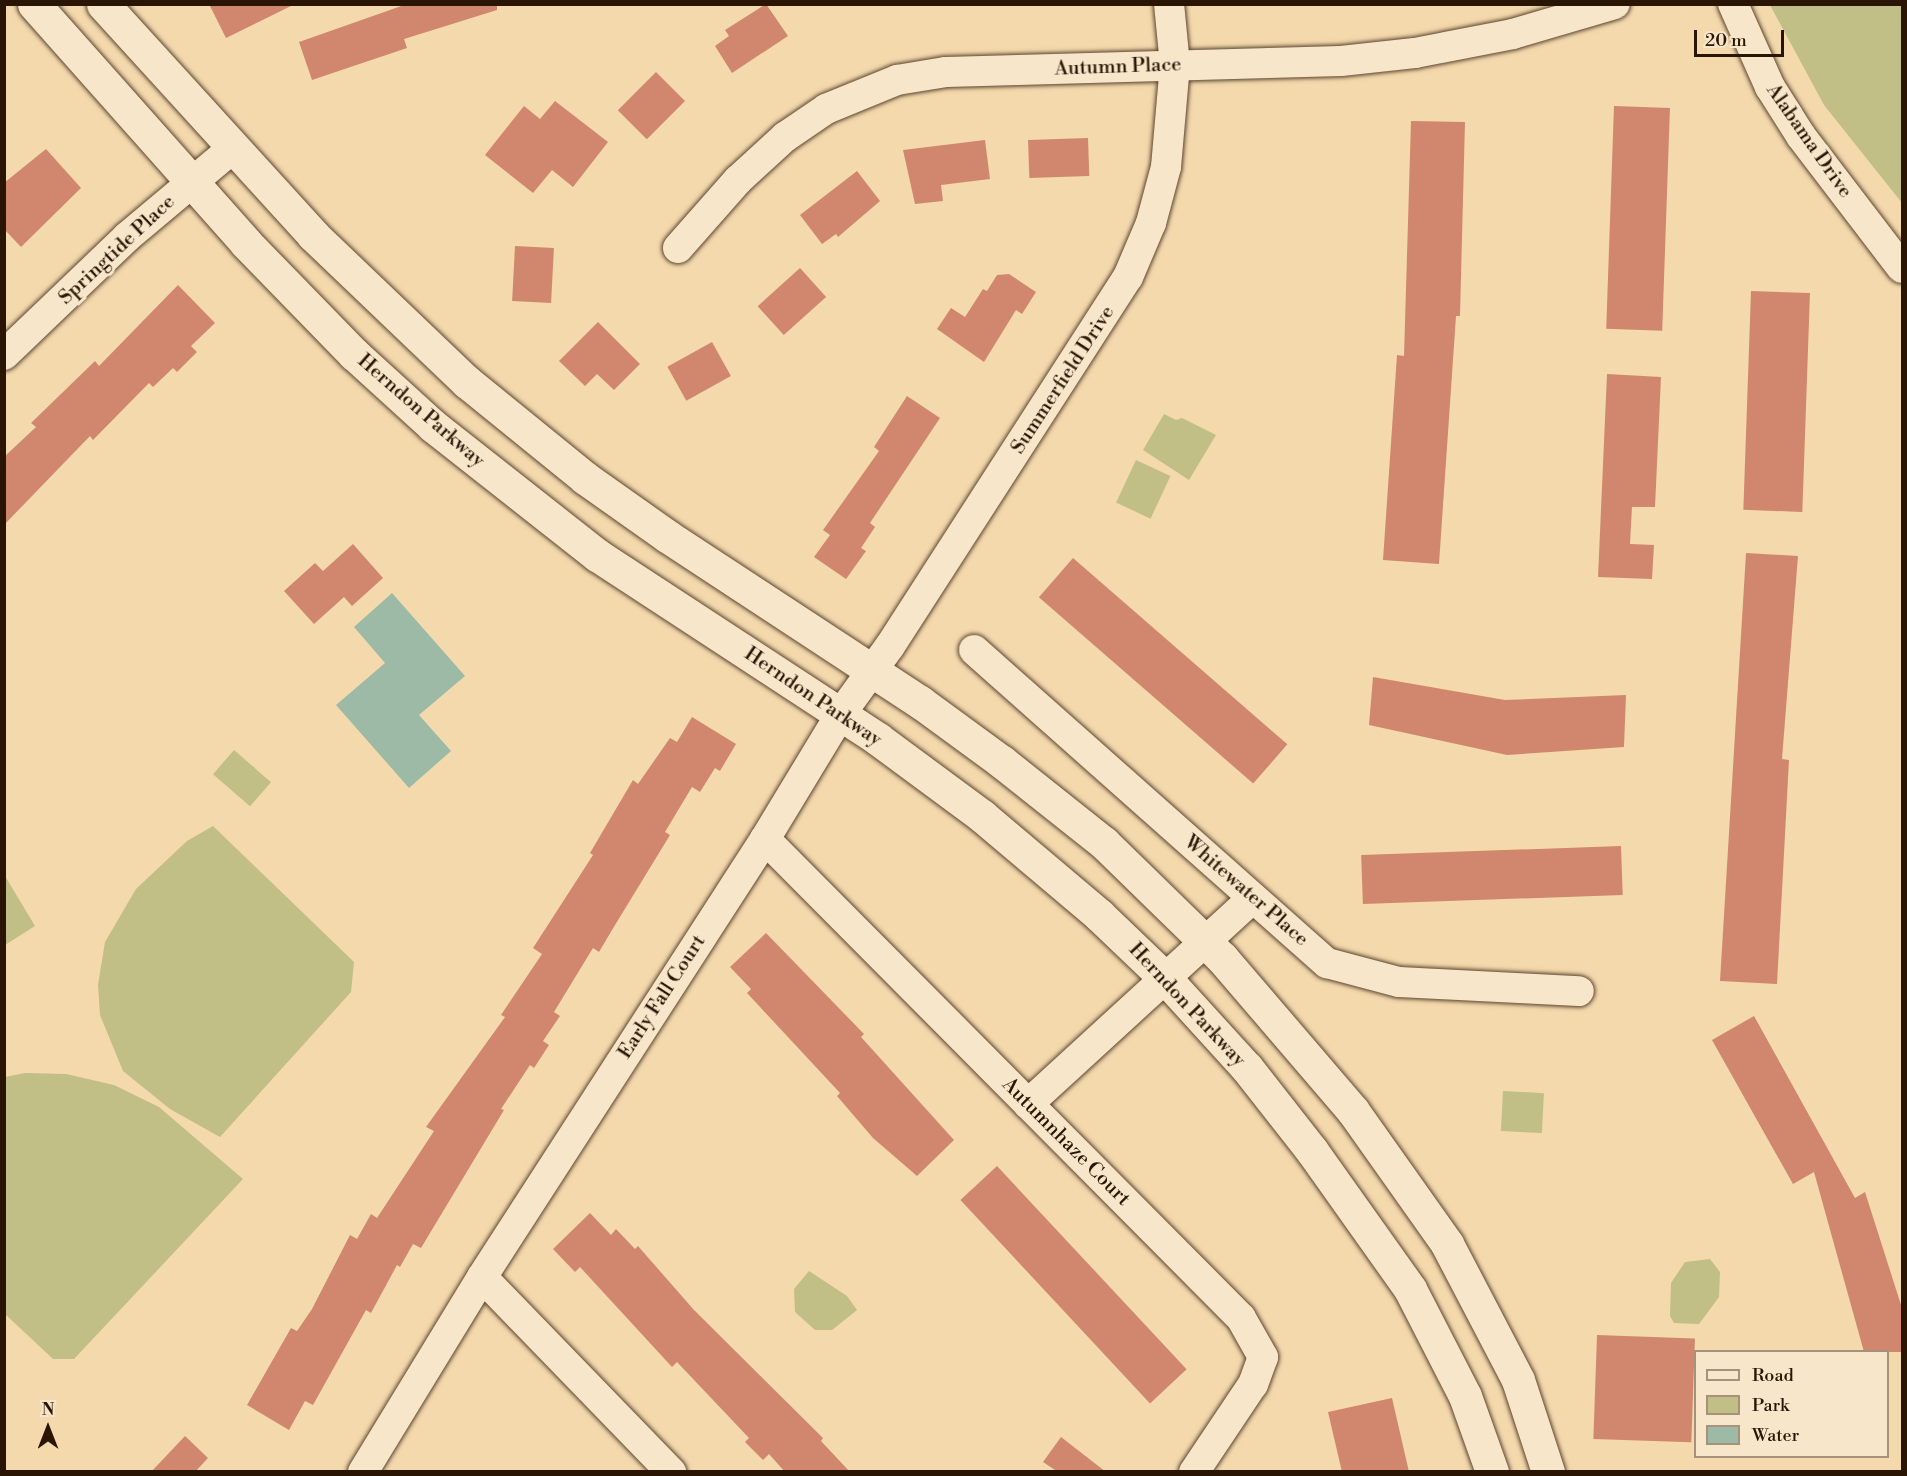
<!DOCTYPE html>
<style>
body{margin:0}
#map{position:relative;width:1907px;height:1476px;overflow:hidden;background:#f4d9ad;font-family:"Libre Bodoni",serif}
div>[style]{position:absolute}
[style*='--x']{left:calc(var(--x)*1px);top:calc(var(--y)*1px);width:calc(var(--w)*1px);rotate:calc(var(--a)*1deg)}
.green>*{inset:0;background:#c1be86;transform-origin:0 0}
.water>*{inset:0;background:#9cbaa6}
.building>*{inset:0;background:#d1876d;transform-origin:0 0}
.roads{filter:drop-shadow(0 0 2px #5c452e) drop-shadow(0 0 2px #5c452e)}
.street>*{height:30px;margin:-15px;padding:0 15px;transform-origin:15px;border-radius:15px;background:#f8e6ca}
.secondary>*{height:33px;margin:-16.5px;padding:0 16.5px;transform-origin:16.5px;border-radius:16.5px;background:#f8e6ca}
span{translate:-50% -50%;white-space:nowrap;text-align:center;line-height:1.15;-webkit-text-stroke:6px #f8e6ca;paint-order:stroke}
.street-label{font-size:20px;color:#2a1404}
.frame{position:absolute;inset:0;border:6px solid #2a1404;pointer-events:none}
.legend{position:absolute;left:1694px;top:1350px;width:195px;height:108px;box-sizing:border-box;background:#f8e6ca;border:2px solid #a6927b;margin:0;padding:8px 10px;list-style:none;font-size:18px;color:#2a1404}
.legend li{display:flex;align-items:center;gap:12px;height:30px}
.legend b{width:30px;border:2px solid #a6927b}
.north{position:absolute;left:18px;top:1398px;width:60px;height:60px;-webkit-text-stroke:4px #f8e6ca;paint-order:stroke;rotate:0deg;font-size:16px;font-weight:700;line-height:24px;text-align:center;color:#2a1404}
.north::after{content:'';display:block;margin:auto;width:21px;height:27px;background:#2a1404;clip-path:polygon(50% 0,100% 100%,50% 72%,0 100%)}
.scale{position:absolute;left:1694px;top:30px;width:90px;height:27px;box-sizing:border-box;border:3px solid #2a1404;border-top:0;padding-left:8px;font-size:18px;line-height:21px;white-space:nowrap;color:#2a1404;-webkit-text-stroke:4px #f8e6ca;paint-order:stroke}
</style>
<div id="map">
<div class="green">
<div style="clip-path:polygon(1770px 5px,1902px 5px,1902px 203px,1824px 105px)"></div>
<div style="clip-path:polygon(1164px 414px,1176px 420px,1182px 418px,1216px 435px,1189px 480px,1143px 450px)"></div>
<div style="left:1136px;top:460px;width:38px;height:47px;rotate:25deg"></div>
<div style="left:234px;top:750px;width:49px;height:32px;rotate:41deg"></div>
<div style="clip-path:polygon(213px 826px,354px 962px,351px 992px,220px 1137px,170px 1109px,123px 1071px,100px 1015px,98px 985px,105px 942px,136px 889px,187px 841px)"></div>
<div style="clip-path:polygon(5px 876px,35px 926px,5px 945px,4px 945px)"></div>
<div style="clip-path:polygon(25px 1073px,66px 1074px,114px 1085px,159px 1107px,243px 1179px,74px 1359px,53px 1359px,5px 1314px,5px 1077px)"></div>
<div style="left:1503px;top:1091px;width:41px;height:40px;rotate:3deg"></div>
<div style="clip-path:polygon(1710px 1259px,1720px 1272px,1719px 1297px,1699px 1324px,1674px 1323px,1670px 1316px,1671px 1283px,1685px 1262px)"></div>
<div style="clip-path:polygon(809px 1271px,847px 1296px,857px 1310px,832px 1330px,815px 1330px,795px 1312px,794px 1289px)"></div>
</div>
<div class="water">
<div style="clip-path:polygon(392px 593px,465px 676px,419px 715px,451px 751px,409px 788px,336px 705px,385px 663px,354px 627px)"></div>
</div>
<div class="building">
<div style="clip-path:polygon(209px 4px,295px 4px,226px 38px)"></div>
<div style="clip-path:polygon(407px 4px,497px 4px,497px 10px,404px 39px,407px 48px,312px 80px,299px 42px)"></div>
<div style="clip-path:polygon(766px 4px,788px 36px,732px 73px,715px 46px,729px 36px,725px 30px)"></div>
<div style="left:656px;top:72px;width:41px;height:54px;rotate:45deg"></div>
<div style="clip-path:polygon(555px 101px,608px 142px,573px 187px,552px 170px,533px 193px,485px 155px,524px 106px,540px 119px)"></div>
<div style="left:1614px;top:106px;width:56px;height:223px;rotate:2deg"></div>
<div style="clip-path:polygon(1411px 121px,1465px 122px,1460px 316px,1456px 316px,1439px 564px,1383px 560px,1397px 355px,1404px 356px)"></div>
<div style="left:1088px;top:138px;width:38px;height:60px;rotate:88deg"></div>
<div style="clip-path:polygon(985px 140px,990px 179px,941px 185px,943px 201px,915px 204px,903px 150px)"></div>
<div style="clip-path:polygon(46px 149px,81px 188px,21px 247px,4px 229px,4px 183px)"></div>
<div style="clip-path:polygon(857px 171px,880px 201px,838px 237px,836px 234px,822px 244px,800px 215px)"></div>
<div style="left:515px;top:246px;width:39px;height:55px;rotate:3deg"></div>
<div style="left:800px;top:268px;width:39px;height:57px;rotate:48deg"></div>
<div style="clip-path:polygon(1009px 274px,1036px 292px,1022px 314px,1016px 310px,984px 362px,937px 329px,951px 308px,965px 317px,983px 289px,987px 291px,997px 275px)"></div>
<div style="clip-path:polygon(178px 285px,215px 323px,191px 346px,197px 352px,177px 372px,173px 368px,153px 387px,149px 383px,93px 440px,90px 436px,4px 525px,4px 457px,36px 427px,31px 423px,95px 361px,99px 366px)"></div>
<div style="left:1751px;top:291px;width:59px;height:219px;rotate:2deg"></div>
<div style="clip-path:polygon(598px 322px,640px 364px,614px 390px,597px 374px,585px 386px,559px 361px)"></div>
<div style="left:712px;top:342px;width:39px;height:51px;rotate:61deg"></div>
<div style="clip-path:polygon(1607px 374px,1661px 377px,1655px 507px,1632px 507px,1630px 544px,1654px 545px,1652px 579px,1598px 577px)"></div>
<div style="clip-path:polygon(907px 396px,940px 418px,870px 523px,875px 527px,861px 548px,866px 551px,846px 579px,814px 557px,830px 535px,823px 530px,879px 451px,874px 447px)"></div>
<div style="clip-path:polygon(353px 544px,383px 578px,352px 606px,344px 597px,314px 624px,284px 591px,315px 563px,323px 571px)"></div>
<div style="clip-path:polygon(1746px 553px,1798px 556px,1782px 759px,1789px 760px,1777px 984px,1720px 981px)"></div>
<div style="left:1073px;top:558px;width:284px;height:52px;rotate:41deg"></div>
<div style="clip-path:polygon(1373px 677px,1505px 700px,1626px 695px,1624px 747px,1507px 755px,1369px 725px)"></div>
<div style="clip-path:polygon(692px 717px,736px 744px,720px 771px,715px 768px,700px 792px,692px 787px,665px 832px,670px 835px,612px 930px,599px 952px,593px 948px,554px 1012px,560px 1016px,543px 1041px,549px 1045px,534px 1068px,530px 1065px,501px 1109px,504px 1110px,421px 1248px,413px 1244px,400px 1267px,397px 1265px,371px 1313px,366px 1310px,313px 1405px,305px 1401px,289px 1430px,247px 1405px,291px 1328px,297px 1331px,312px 1309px,350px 1235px,357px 1239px,371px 1214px,377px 1218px,434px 1131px,426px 1127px,505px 1017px,501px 1015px,542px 954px,533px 948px,593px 855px,590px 853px,633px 780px,638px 784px,670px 738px,677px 742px)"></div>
<div style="left:1621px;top:846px;width:49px;height:260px;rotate:88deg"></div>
<div style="clip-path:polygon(766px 933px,864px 1034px,861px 1037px,954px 1140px,917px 1176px,873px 1138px,837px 1096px,840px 1093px,747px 993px,751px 989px,730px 967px)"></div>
<div style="clip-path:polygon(1754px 1016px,1855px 1198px,1865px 1192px,1902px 1308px,1902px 1352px,1864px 1352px,1814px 1172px,1793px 1184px,1712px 1040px)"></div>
<div style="left:997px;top:1166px;width:278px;height:50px;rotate:47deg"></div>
<div style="clip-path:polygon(590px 1213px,611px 1235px,616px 1229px,635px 1249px,638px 1246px,694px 1310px,823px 1438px,821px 1441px,850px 1472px,785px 1472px,769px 1454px,763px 1460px,745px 1442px,749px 1438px,677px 1362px,672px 1367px,580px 1267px,575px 1272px,553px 1249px)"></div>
<div style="left:1597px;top:1335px;width:98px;height:104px;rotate:2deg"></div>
<div style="clip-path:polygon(1392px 1398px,1409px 1472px,1342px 1472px,1328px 1412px)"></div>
<div style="clip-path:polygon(185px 1436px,208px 1458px,195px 1472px,151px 1472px)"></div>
<div style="clip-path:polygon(1061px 1437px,1106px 1472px,1058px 1472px,1043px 1462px)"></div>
</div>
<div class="roads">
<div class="street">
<div style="--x:1733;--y:4;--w:91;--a:66"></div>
<div style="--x:1770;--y:87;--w:58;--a:57.7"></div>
<div style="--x:1801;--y:136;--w:166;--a:52.6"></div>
<div style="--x:678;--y:248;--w:91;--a:-48.6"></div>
<div style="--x:738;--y:180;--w:64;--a:-42.5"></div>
<div style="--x:785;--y:137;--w:50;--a:-34.3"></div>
<div style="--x:826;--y:109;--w:77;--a:-22.2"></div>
<div style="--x:897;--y:80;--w:50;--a:-9.3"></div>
<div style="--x:946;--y:72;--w:395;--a:-1.6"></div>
<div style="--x:1341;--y:61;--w:74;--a:-6.2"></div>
<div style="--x:1415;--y:53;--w:100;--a:-11"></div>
<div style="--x:1513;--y:34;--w:106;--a:-16.4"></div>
<div style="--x:4;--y:355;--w:170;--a:-43.8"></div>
<div style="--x:127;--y:237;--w:138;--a:-40"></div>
<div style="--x:974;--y:650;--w:472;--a:41.6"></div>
<div style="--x:1327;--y:963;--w:74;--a:14.8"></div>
<div style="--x:1399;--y:982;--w:180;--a:2.9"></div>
<div style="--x:765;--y:839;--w:675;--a:45.18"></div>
<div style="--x:1241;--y:1318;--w:45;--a:60.6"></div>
<div style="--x:1263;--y:1357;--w:29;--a:110"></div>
<div style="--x:1253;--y:1384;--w:106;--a:123.8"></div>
<div style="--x:1028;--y:1104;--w:305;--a:-42.5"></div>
<div style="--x:482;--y:1277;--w:521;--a:-57.13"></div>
<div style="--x:765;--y:839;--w:145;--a:-58.8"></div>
<div style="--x:840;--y:715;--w:85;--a:-54.1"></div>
<div style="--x:890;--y:646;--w:439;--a:-57.2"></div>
<div style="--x:1128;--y:277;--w:59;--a:-66.9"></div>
<div style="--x:1151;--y:223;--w:58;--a:-75"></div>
<div style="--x:1166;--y:167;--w:102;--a:-85"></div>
<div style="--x:1175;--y:65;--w:61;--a:-95.6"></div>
<div style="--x:363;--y:1472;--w:228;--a:-58.6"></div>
<div style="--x:482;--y:1277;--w:272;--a:45.9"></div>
</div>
<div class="secondary">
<div style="--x:34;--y:4;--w:319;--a:48.4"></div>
<div style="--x:246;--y:243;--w:155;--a:45.8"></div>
<div style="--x:354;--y:354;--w:107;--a:42.3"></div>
<div style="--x:433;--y:426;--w:209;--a:38.2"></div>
<div style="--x:597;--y:555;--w:336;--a:33.2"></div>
<div style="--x:878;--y:739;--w:129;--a:36.5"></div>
<div style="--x:982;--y:816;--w:153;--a:40.2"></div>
<div style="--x:1099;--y:915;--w:91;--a:43.7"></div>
<div style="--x:1165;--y:978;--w:122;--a:47.7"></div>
<div style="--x:1247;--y:1068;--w:105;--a:51.9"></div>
<div style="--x:1312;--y:1151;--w:169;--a:54.6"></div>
<div style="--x:1410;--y:1289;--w:120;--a:62.8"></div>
<div style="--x:1465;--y:1396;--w:81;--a:70.4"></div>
<div style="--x:103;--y:4;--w:312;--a:47.7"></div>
<div style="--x:313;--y:235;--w:213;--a:43.7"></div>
<div style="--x:467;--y:382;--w:152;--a:39.1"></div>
<div style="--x:585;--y:478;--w:100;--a:35.3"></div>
<div style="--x:667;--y:536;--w:303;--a:33.3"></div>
<div style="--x:920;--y:702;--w:102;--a:36.2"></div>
<div style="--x:1002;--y:762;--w:130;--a:38.5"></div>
<div style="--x:1104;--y:843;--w:165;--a:44.3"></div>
<div style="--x:1222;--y:958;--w:201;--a:49.4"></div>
<div style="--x:1353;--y:1111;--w:163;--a:54.7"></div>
<div style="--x:1447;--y:1244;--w:153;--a:62.4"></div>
<div style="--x:1518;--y:1380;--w:97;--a:71.9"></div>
</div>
</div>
<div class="street-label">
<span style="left:1118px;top:67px;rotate:-2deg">Autumn Place</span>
<span style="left:1809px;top:141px;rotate:55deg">Alabama Drive</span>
<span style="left:117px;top:250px;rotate:-43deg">Springtide Place</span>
<span style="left:1063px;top:380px;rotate:-57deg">Summerfield Drive</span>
<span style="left:421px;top:411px;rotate:41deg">Herndon Parkway</span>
<span style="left:813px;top:697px;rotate:34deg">Herndon Parkway</span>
<span style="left:1246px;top:891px;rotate:41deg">Whitewater Place</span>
<span style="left:662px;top:997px;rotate:-57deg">Early Fall Court</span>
<span style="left:1187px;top:1005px;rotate:47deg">Herndon Parkway</span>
<span style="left:1066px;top:1142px;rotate:45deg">Autumnhaze Court</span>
</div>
<div class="frame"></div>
<ul class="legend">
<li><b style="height:8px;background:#f8e6ca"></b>Road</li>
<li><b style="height:16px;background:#c1be86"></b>Park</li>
<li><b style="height:16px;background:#9cbaa6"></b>Water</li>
</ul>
<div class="north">N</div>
<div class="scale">20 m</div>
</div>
